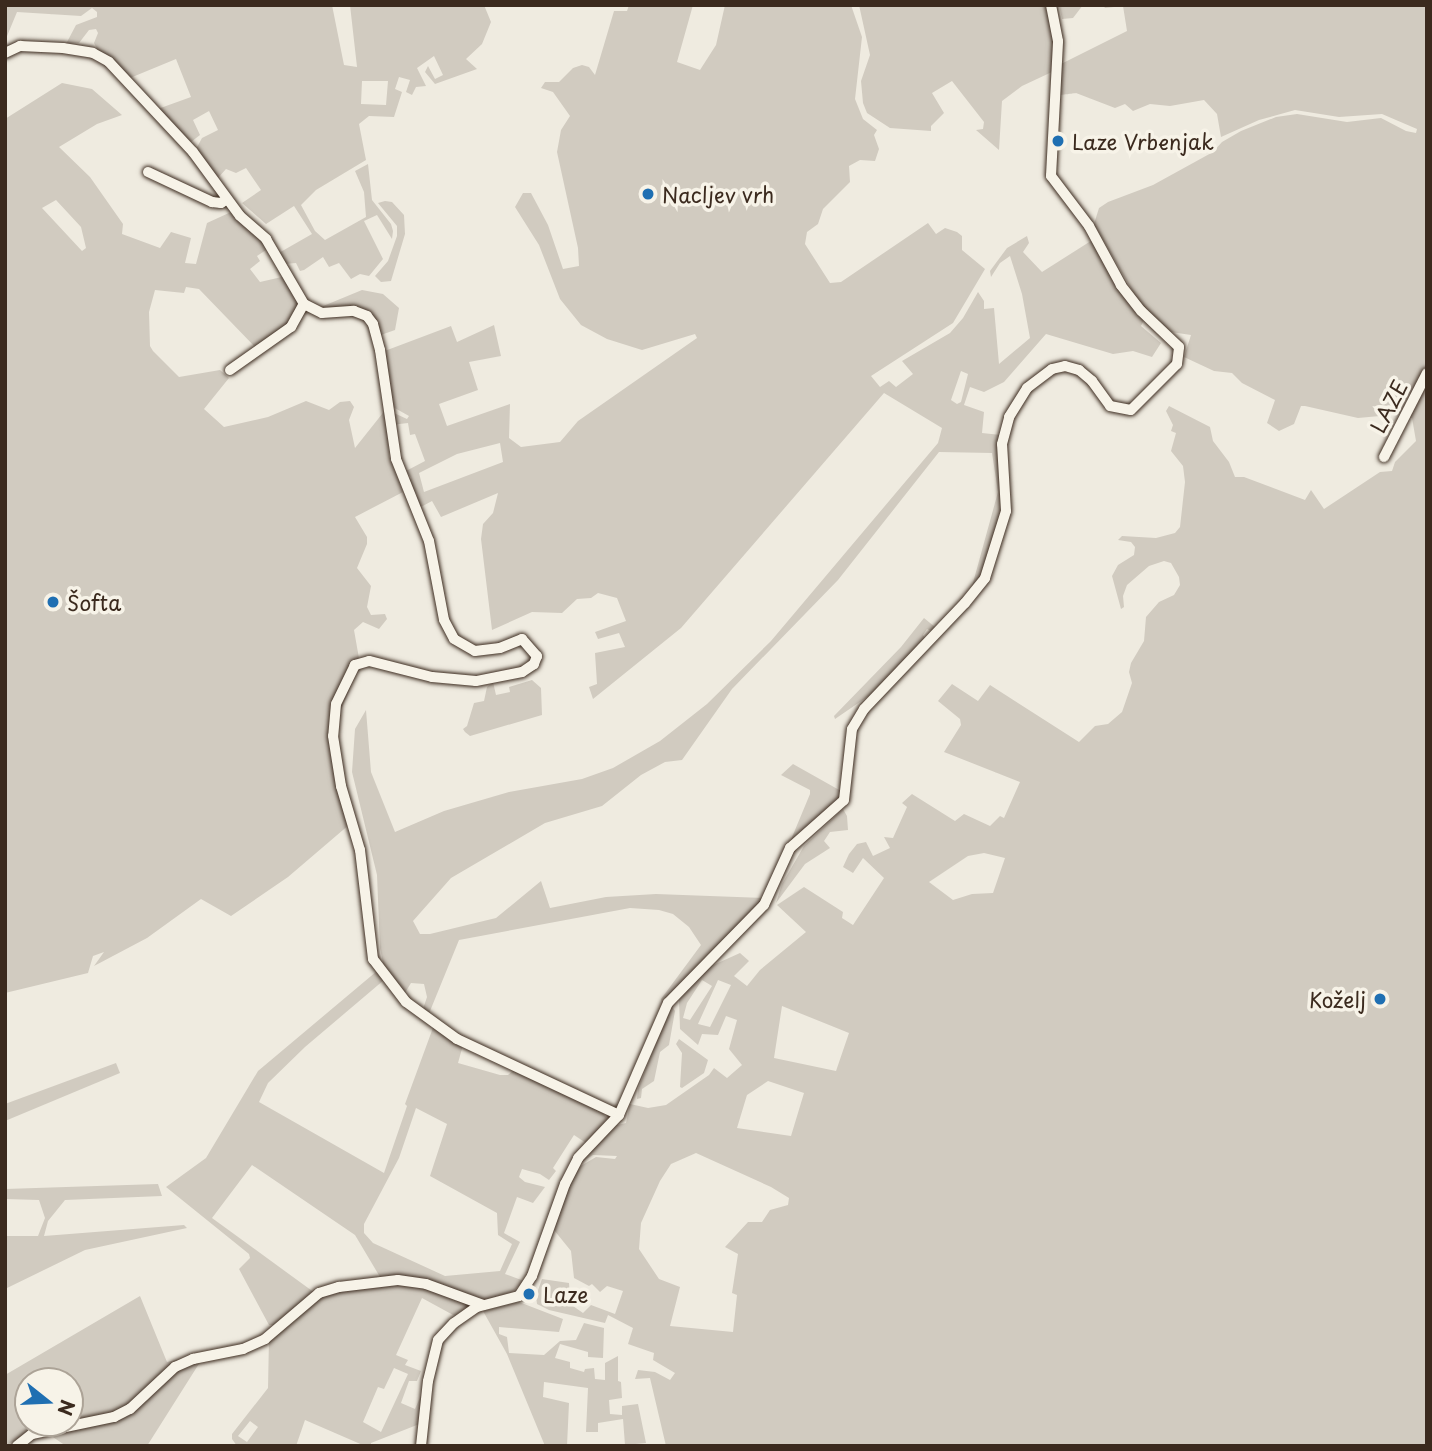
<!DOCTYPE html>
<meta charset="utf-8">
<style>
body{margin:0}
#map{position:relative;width:1432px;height:1451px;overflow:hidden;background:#efebe0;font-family:"Playpen Sans",sans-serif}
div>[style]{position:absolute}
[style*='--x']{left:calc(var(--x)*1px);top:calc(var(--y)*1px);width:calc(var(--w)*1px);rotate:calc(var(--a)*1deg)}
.green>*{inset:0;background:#d1cbc0}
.roads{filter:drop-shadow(0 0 2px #3b2a1e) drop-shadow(0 0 2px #3b2a1e)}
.street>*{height:10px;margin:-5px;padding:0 5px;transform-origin:5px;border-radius:5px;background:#f7f3e8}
.dots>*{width:19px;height:19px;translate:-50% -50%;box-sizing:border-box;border:4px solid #f7f3e8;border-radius:50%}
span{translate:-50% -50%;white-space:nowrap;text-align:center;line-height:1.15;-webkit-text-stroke:7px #f7f3e8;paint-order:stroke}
.poi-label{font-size:21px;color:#3b2a1e}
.left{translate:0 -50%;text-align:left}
.right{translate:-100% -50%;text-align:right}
.street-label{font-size:21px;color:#3b2a1e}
.frame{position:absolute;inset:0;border:7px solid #3b2a1e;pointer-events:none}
.north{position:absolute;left:14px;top:1367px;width:70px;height:70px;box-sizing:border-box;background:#f7f3e8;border:2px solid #aca397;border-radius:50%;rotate:108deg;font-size:19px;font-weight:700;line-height:28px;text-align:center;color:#3b2a1e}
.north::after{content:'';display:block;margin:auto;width:24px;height:32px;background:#1f6fb2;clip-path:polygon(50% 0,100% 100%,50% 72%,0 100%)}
</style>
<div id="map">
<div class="green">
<div style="clip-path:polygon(evenodd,8px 5px,332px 5px,344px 65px,357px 67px,350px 5px,484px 5px,491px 22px,482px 44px,466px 59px,477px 69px,435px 84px,425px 72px,428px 66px,435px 79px,443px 75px,434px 56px,417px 68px,426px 86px,416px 87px,412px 95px,406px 92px,410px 80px,399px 77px,395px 89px,402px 92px,394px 117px,369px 116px,359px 124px,366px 160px,316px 190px,301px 205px,315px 231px,325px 240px,366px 217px,364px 192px,355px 171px,368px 164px,372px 200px,391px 224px,393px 231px,392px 239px,377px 215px,364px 221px,383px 259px,369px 276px,360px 274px,351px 279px,339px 263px,329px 267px,323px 257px,304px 270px,300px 271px,296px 263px,284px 264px,277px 254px,312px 234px,294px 206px,266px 224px,242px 203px,261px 190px,246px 168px,236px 173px,226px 169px,217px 179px,195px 151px,202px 138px,218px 130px,209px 111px,193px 120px,200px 135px,191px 142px,155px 110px,191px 97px,176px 59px,130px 78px,98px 51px,94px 43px,98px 33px,96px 29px,89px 30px,79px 43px,66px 44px,76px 25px,97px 17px,97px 12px,92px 8px,81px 16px,17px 12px,5px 41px,5px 8px,8px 5px,362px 81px,388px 81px,386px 105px,361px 104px,362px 81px)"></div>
<div style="clip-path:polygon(evenodd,629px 5px,693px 5px,677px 62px,700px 70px,716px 45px,725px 5px,851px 5px,862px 37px,855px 99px,863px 119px,877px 130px,874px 135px,879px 149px,875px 161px,860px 160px,849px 166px,850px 182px,823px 209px,818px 224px,807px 232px,805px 244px,830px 283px,841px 282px,928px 223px,936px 234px,945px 228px,957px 232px,962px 236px,962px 250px,985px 269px,953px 323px,871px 376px,880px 387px,889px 381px,896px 387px,913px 374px,902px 361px,950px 333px,963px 318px,978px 292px,984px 301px,984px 309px,994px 308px,999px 364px,1030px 338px,1022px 294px,1010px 256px,1000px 263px,991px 277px,990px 271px,1007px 248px,1027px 236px,1029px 243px,1023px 252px,1042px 272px,1094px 239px,1145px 318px,1141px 326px,1161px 343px,1152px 357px,1133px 351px,1113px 354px,1046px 334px,1004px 382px,984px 392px,970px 387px,964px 405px,984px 412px,982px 433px,1001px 435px,1002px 518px,983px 573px,971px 590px,998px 492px,992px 453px,939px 452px,838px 580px,732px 689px,682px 760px,665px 762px,641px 775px,602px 806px,545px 823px,451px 878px,413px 921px,420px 934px,430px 934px,496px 918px,541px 881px,550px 908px,606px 897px,656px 894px,764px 898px,662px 1004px,661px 999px,701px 945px,689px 927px,673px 914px,659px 910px,630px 908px,459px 940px,428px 1016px,422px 1012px,427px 997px,424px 984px,411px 983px,403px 996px,384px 968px,380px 948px,377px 875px,352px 772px,355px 729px,366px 710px,371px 772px,395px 832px,444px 811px,509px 792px,582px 779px,613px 768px,660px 741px,707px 704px,771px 641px,938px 443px,942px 428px,884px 393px,681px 628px,593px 699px,589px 687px,597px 684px,595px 653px,625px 647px,619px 633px,598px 639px,595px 632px,626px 621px,617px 598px,598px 593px,591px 598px,577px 599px,562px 613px,532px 612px,492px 630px,481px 539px,483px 524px,493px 513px,498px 493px,441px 517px,432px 501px,419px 508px,414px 501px,417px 495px,408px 481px,411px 478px,406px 471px,425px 461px,415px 434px,410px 435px,408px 423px,391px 425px,394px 413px,407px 419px,409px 416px,393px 407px,382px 352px,451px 326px,457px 342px,494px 325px,501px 356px,469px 362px,478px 390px,439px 404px,447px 426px,510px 404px,509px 438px,521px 447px,560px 442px,578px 421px,697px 338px,695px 334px,642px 350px,607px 339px,581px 325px,560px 299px,539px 245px,515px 207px,523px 193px,531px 193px,548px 225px,563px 269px,579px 266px,578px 248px,557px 152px,561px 130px,570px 116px,553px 92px,541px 88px,545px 82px,559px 82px,573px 68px,582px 65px,589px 67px,595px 75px,614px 11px,627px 11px,629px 5px,961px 371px,968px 374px,961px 402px,957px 404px,951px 400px,961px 371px,629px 5px,500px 443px,503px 462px,424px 492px,419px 473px,457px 454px,500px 443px)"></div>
<div style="clip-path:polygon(859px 5px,1045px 5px,1054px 39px,1054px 71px,1022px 86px,1002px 101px,999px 150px,976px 130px,983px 129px,984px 122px,952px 81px,932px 93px,944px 113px,931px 126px,931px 131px,890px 128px,867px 113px,863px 103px,861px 81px,870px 55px)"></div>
<div style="clip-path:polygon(1059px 5px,1083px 5px,1073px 18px,1062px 19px)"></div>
<div style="clip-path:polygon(evenodd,1103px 5px,1427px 5px,1427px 1446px,666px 1446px,650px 1378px,635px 1379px,638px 1370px,655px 1372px,670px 1380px,675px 1373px,653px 1360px,654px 1353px,628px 1344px,633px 1328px,608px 1315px,605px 1323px,549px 1310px,537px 1304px,536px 1296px,542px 1279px,569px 1283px,570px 1299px,575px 1303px,573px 1306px,583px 1313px,591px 1305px,615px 1314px,623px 1291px,607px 1286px,600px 1292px,592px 1284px,589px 1286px,574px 1278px,571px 1251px,554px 1230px,574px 1170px,596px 1157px,615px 1159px,617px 1156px,593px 1155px,577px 1165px,613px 1126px,626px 1123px,630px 1104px,648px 1108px,666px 1105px,709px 1075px,714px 1068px,727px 1078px,742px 1065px,729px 1049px,737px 1020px,726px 1016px,718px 1035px,702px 1034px,698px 1045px,680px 1029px,679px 999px,709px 967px,740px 953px,749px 961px,734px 976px,747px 986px,760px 970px,806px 932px,777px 905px,804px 887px,843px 912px,842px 918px,853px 925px,884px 878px,863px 858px,853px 873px,843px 867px,849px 854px,857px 844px,866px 842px,873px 856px,890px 848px,884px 837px,893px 838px,907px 807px,902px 803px,912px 794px,955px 821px,964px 814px,990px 826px,1000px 816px,1004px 818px,1020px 782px,944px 752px,961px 725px,960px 719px,938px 701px,952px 684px,978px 701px,990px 685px,1079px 742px,1095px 726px,1108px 724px,1122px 712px,1132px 683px,1129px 672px,1131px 663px,1144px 641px,1146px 617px,1159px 602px,1174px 595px,1180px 585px,1179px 577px,1171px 563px,1164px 561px,1149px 566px,1127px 585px,1123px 596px,1124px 607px,1121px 609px,1112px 576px,1118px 565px,1134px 555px,1135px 547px,1131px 542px,1118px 540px,1122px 536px,1156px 538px,1175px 533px,1180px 527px,1185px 482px,1183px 466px,1171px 451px,1176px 433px,1171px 431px,1173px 425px,1166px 411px,1169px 406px,1210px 427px,1213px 441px,1229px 462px,1235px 477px,1244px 477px,1305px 500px,1311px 490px,1324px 509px,1380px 472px,1392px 471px,1395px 462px,1416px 441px,1412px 418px,1402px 414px,1358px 418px,1305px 406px,1301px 406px,1294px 424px,1279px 431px,1267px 423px,1275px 400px,1242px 383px,1232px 373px,1214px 371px,1184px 357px,1191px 335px,1171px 332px,1140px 304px,1094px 224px,1099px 208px,1108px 202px,1153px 185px,1213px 152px,1222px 142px,1241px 131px,1276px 117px,1297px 114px,1347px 122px,1381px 118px,1406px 131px,1416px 133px,1417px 129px,1382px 114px,1339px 117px,1295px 110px,1259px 120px,1221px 137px,1217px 114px,1204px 100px,1170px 106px,1150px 104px,1133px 111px,1125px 104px,1115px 108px,1076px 93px,1060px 95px,1061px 64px,1127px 31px,1123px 6px,1105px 8px,1103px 5px,984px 853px,1005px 858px,993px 893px,972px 894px,953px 900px,929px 882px,968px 856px,984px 853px,1103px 5px,702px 980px,712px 986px,690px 1020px,683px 1018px,687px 1003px,702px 980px,1103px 5px,718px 980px,731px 985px,710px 1027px,698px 1024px,718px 980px,1103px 5px,782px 1006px,849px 1033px,836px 1071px,774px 1058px,782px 1006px,1103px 5px,768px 1081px,804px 1093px,791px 1136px,737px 1128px,747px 1095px,768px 1081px,1103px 5px,696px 1153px,771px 1187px,789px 1198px,788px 1205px,770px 1210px,762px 1222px,748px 1222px,725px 1247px,738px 1254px,732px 1293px,737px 1295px,733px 1332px,670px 1326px,680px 1287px,659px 1279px,639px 1249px,641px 1223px,660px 1181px,671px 1164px,696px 1153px)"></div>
<div style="clip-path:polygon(evenodd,62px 83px,92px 89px,122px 115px,97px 124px,59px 147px,90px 177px,123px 224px,122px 234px,160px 248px,171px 232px,191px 238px,185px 263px,196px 264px,207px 223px,231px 212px,269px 248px,257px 256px,260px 261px,250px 269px,260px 282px,286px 276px,298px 303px,294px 321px,256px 348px,199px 289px,186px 287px,184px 293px,155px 290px,149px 312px,150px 346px,153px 351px,179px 377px,220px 370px,229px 378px,204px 409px,224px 427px,268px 417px,306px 401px,329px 410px,340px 402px,350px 401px,354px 407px,349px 420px,355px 448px,386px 409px,389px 456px,403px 492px,355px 517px,367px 537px,367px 544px,357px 568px,371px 586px,367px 607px,371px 615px,385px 614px,387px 619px,379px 629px,363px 622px,354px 630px,360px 664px,334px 727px,350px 824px,288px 877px,231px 916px,201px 899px,147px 938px,94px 966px,104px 952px,93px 956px,88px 973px,5px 993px,5px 119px,62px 83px,56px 200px,81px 227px,86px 248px,82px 251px,42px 208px,56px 200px)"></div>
<div style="clip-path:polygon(385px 201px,392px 202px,404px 215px,405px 234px,391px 281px,381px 282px,375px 276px,388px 261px,397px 236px,397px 226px,378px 203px)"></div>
<div style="clip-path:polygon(362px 290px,383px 294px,399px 308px,395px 330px,378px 336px,368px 315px,316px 309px)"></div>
<div style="clip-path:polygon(924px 618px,935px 627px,931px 631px,927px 629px,923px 635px,925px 638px,870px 695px,835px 719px,834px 716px,901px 647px)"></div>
<div style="clip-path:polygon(532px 680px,541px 688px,542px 715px,470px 736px,465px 732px,463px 729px,467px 726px,474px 703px,484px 701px,487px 687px,493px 682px,496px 695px,510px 692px,509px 687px)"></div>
<div style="clip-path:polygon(793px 764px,841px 791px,836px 801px,790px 842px,810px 794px,810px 790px,781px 775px)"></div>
<div style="clip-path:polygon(843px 809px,847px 816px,848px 830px,830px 832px,824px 841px,830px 848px,805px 864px,776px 903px,782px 884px,804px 846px)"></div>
<div style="clip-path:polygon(evenodd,377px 971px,384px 980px,305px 1047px,268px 1083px,259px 1102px,384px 1173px,407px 1106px,405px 1104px,434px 1025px,463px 1045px,458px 1063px,500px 1075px,508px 1075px,515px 1069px,603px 1113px,607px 1119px,586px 1143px,574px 1135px,553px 1168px,556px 1171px,549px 1180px,540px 1174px,522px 1169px,519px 1177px,525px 1182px,545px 1187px,533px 1203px,517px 1197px,504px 1233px,520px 1242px,505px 1274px,524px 1281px,512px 1292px,483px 1301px,397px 1277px,380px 1277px,355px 1235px,252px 1165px,212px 1218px,315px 1293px,276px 1325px,269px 1325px,239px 1269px,250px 1258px,249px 1254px,166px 1187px,206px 1158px,258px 1071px,377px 971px,416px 1108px,447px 1124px,430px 1176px,497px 1213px,498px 1235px,512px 1244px,500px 1271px,445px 1276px,373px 1243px,364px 1233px,364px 1224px,399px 1158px,416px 1108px)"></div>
<div style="clip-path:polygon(671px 1005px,675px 1011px,669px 1045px,660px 1052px,654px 1081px,642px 1089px,641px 1098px,637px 1099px,638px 1089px)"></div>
<div style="clip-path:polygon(679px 1039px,708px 1060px,704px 1073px,682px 1088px,680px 1087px,682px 1053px,676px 1044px)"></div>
<div style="clip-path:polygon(116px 1063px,120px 1073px,5px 1121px,5px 1104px)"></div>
<div style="clip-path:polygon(158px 1184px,162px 1196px,65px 1200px,48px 1221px,44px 1236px,184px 1225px,187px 1228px,85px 1250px,5px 1289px,5px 1236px,38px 1236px,45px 1218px,39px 1200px,5px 1199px,5px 1189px)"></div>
<div style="clip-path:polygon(evenodd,413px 1284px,470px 1304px,455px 1316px,422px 1298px,396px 1355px,408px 1360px,405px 1365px,421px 1371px,417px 1381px,409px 1381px,401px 1403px,415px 1409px,422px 1393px,422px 1423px,371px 1443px,371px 1446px,365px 1446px,305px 1420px,296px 1446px,237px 1446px,232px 1439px,232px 1434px,268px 1388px,269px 1338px,313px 1301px,331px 1292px,353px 1286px,413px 1284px,394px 1368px,408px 1374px,381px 1432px,363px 1422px,378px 1387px,384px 1389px,394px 1368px,413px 1284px,250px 1421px,258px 1427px,247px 1442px,238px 1436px,250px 1421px)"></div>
<div style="clip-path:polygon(evenodd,140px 1296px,167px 1362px,180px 1359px,182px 1361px,137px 1401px,113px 1415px,32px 1431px,5px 1446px,5px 1375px,140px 1296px,28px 1381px,70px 1381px,70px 1423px,28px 1423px,28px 1381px)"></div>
<div style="clip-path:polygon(519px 1302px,563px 1319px,559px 1332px,499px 1327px,499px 1334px,507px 1337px,509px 1353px,544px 1355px,560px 1341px,576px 1340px,584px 1323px,604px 1328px,603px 1358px,588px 1357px,588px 1352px,560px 1344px,555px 1358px,570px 1362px,570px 1368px,584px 1372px,585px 1369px,594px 1368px,595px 1379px,605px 1380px,605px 1363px,618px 1356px,618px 1381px,621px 1382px,622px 1398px,609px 1400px,610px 1414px,622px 1415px,622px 1406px,638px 1404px,646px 1443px,625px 1445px,623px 1419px,598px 1423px,598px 1432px,586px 1432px,588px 1388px,544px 1382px,543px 1397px,569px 1403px,567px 1446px,545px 1446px,507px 1354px,483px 1311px)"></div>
<div style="clip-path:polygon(202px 1359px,147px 1446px,66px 1446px,47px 1433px,109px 1421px,177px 1369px)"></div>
</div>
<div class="roads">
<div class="street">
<div style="--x:5;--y:53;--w:17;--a:-25"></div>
<div style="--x:20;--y:46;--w:43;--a:2.7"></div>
<div style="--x:63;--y:48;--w:30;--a:9"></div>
<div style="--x:93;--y:53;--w:18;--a:29"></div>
<div style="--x:109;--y:62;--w:123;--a:47"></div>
<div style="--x:193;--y:152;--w:79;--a:53.7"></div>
<div style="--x:240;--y:216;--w:35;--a:41"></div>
<div style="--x:266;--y:239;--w:75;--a:59.7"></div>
<div style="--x:304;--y:304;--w:20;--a:27"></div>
<div style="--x:322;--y:313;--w:32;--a:-4"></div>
<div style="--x:354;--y:311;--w:14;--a:21"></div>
<div style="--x:367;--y:316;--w:10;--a:53"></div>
<div style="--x:373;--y:324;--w:27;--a:75"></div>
<div style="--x:380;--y:350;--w:110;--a:81.6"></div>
<div style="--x:396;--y:459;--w:88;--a:68.1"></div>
<div style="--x:429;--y:541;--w:80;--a:79.2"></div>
<div style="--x:444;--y:620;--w:21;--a:62"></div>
<div style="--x:454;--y:639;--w:24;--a:30"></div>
<div style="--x:475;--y:651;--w:25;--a:-7"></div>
<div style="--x:500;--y:648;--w:24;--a:-22"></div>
<div style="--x:522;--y:639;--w:23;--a:49"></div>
<div style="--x:537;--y:656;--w:9;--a:111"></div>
<div style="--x:534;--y:664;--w:14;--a:146"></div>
<div style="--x:522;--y:672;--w:47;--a:168.9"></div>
<div style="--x:476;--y:681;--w:44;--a:-174.8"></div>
<div style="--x:432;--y:677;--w:65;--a:-165.7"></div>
<div style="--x:369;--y:661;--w:15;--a:164"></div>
<div style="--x:355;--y:665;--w:43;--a:116"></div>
<div style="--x:336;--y:704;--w:32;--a:95"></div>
<div style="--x:333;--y:736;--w:51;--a:80.9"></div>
<div style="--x:341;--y:786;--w:67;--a:73.5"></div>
<div style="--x:360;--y:850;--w:110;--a:83.2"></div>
<div style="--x:373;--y:959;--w:54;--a:52.5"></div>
<div style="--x:406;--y:1002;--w:63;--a:36"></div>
<div style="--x:457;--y:1039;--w:179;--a:25.1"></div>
<div style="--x:148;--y:172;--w:71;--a:25.1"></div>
<div style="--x:212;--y:202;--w:9;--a:6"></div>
<div style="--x:221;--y:203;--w:7;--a:-34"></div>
<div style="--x:230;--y:370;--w:75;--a:-35.2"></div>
<div style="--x:291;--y:327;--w:26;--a:-61"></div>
<div style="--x:1384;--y:457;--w:94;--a:-62.9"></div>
<div style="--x:17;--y:1446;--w:19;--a:-39"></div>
<div style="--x:32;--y:1434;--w:84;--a:-11.7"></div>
<div style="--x:114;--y:1417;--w:18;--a:-27"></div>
<div style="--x:130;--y:1409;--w:62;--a:-43"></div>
<div style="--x:175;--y:1367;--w:20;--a:-24"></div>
<div style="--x:193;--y:1359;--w:51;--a:-11.3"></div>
<div style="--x:243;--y:1349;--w:24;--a:-24"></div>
<div style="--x:265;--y:1339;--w:71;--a:-40.4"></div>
<div style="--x:319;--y:1293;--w:21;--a:-17"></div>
<div style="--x:339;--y:1287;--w:59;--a:-6.8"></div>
<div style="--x:398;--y:1280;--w:28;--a:8"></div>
<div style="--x:426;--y:1284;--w:61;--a:20.2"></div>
<div style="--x:421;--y:1446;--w:65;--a:-83.9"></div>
<div style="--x:428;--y:1381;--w:42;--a:-76.3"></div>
<div style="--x:438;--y:1340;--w:23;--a:-47"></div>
<div style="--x:454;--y:1323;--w:28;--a:-35"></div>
<div style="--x:477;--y:1307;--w:43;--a:-14.7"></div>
<div style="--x:519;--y:1296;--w:24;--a:-57"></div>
<div style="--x:532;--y:1276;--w:98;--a:-70.3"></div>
<div style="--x:565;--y:1184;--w:29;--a:-63"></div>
<div style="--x:578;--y:1158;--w:59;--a:-46.4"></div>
<div style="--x:619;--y:1115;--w:122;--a:-66.4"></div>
<div style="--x:668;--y:1003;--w:137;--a:-45.6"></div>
<div style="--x:764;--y:905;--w:63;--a:-65.5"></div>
<div style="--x:790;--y:848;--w:72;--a:-41.6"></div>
<div style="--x:844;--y:800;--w:71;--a:-83.6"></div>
<div style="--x:852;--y:729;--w:23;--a:-59"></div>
<div style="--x:864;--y:709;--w:146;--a:-46.4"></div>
<div style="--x:965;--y:603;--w:32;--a:-51"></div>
<div style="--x:985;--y:578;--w:70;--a:-72.6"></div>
<div style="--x:1006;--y:511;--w:67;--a:-93.4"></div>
<div style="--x:1002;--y:444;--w:28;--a:-75"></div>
<div style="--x:1009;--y:417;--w:34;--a:-58"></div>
<div style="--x:1027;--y:388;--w:31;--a:-37"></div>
<div style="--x:1052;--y:369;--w:13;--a:-13"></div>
<div style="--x:1065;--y:366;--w:15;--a:16"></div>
<div style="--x:1079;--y:370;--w:17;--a:40"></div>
<div style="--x:1092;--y:381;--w:31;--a:54"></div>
<div style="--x:1110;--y:406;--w:21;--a:11"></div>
<div style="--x:1131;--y:410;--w:65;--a:-45"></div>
<div style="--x:1177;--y:364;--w:17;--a:-83"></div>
<div style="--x:1179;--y:347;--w:52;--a:-136.5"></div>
<div style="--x:1141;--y:311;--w:33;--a:-128"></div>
<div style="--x:1121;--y:285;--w:67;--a:-118.5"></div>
<div style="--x:1089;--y:226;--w:63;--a:-127.2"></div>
<div style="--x:1051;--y:176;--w:135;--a:-87"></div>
<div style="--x:1058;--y:41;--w:37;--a:-101"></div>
</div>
</div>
<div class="dots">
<div style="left:1058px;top:141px;background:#1f6fb2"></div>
<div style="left:648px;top:194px;background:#1f6fb2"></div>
<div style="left:53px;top:602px;background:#1f6fb2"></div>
<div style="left:1380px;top:999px;background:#1f6fb2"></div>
<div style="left:529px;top:1294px;background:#1f6fb2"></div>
</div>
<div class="poi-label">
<span class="left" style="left:1072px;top:141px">Laze Vrbenjak</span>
<span class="left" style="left:662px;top:194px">Nacljev vrh</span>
<span class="left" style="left:67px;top:602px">Šofta</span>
<span class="right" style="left:1366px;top:999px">Koželj</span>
<span class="left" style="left:543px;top:1294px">Laze</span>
</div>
<div class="street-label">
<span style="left:1388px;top:406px;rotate:-63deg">LAZE</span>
</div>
<div class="frame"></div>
<div class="north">N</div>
</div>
